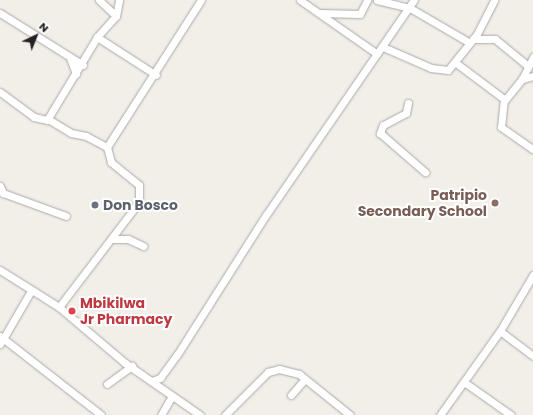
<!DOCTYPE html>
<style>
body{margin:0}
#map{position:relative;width:533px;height:415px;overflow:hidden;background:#f2efe9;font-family:Poppins,sans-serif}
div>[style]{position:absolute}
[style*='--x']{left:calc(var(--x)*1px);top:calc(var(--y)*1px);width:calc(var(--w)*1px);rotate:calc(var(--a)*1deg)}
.roads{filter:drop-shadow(0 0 1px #a9a9a9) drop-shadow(0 0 1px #a9a9a9)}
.street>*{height:7px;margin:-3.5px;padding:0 3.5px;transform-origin:3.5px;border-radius:3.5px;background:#fff}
.dots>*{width:11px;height:11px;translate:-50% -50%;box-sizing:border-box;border:2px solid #fff;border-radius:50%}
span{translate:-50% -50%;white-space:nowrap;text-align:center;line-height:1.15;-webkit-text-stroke:4px #fff;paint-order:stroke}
.education-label{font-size:14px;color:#785e54;font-weight:700}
.right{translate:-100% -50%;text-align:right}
.worship-label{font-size:14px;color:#5b616d;font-weight:700}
.left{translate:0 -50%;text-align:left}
.health-label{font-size:14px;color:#be3a42;font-weight:700}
.north{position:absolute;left:16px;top:16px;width:40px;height:40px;-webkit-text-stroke:3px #fff;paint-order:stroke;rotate:43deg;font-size:11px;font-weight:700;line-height:16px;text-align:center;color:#222}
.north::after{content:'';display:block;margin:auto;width:14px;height:18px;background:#222;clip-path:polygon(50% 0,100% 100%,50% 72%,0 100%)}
</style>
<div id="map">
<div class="roads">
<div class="street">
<div style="--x:99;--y:0;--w:23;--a:43"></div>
<div style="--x:300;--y:0;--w:94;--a:35"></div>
<div style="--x:377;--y:0;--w:34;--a:14"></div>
<div style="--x:410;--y:8;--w:69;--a:30.3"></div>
<div style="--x:0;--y:13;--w:98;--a:32.1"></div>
<div style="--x:320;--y:13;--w:40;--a:1.4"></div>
<div style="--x:360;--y:14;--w:16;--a:-63"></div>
<div style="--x:97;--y:37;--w:70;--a:32.8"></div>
<div style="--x:473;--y:39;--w:22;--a:0"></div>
<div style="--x:495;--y:39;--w:43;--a:39.3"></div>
<div style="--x:383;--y:47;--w:52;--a:23.6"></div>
<div style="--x:431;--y:68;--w:17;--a:7"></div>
<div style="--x:448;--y:70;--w:46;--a:-51.1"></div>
<div style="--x:477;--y:34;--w:38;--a:-63"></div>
<div style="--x:70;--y:58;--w:17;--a:69"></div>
<div style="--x:456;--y:63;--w:60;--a:36.9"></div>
<div style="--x:504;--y:99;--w:28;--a:96"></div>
<div style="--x:501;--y:127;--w:39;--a:35"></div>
<div style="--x:522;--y:79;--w:25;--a:-63"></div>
<div style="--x:0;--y:92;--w:42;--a:36.3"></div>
<div style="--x:34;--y:117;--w:13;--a:13"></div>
<div style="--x:47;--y:120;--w:97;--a:-58.9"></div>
<div style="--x:97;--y:37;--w:28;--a:-48"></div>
<div style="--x:116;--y:16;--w:16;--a:-79"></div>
<div style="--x:505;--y:100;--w:27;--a:-51"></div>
<div style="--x:522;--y:79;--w:11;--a:-15"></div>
<div style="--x:408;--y:103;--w:10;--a:101"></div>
<div style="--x:406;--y:113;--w:26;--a:152"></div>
<div style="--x:383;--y:125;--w:9;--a:111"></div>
<div style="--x:380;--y:133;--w:60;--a:40.9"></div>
<div style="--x:48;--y:119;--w:27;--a:31"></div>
<div style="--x:71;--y:133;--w:15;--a:11"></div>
<div style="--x:86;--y:136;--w:24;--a:28"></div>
<div style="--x:0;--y:186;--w:8;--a:67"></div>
<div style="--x:3;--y:193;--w:67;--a:20.1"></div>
<div style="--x:113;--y:239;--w:15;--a:0"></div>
<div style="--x:128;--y:239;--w:17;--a:25"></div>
<div style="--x:0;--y:270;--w:70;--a:32.1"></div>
<div style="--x:59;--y:307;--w:87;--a:40.3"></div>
<div style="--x:125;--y:363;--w:91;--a:34.7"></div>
<div style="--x:59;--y:307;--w:132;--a:-52.7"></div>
<div style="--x:139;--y:202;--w:17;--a:-90"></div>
<div style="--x:139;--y:185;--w:36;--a:-141"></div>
<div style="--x:111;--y:162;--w:16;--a:-105"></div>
<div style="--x:107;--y:147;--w:174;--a:-57.4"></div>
<div style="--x:500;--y:331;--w:41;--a:37.1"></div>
<div style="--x:0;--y:336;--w:128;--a:38"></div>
<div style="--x:0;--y:344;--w:61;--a:-59.7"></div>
<div style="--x:152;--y:381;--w:9;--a:-21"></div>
<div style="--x:160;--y:378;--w:29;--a:-54"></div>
<div style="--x:177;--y:355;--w:166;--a:-57.6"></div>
<div style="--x:266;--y:215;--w:261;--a:-55.5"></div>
<div style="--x:464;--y:382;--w:57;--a:35.1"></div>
<div style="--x:107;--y:384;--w:31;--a:-36"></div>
<div style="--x:291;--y:395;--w:21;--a:-49"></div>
<div style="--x:161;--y:415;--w:22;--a:-60"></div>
<div style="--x:225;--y:415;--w:61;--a:-45"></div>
<div style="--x:268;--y:372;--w:11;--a:-15"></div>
<div style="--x:279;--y:369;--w:21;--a:14"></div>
<div style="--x:299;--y:374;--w:65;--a:38.8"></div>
<div style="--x:440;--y:415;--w:103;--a:-54.5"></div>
<div style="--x:500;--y:331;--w:65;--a:-59.5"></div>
</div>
</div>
<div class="dots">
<div style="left:495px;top:203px;background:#8d6e63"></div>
<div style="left:95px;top:205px;background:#6b7280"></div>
<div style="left:72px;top:311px;background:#e0444e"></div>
</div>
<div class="education-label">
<span class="right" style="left:487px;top:203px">Patripio<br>Secondary School</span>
</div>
<div class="worship-label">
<span class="left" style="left:103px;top:205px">Don Bosco</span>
</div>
<div class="health-label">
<span class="left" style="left:80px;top:311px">Mbikilwa<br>Jr Pharmacy</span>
</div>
<div class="north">N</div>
</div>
